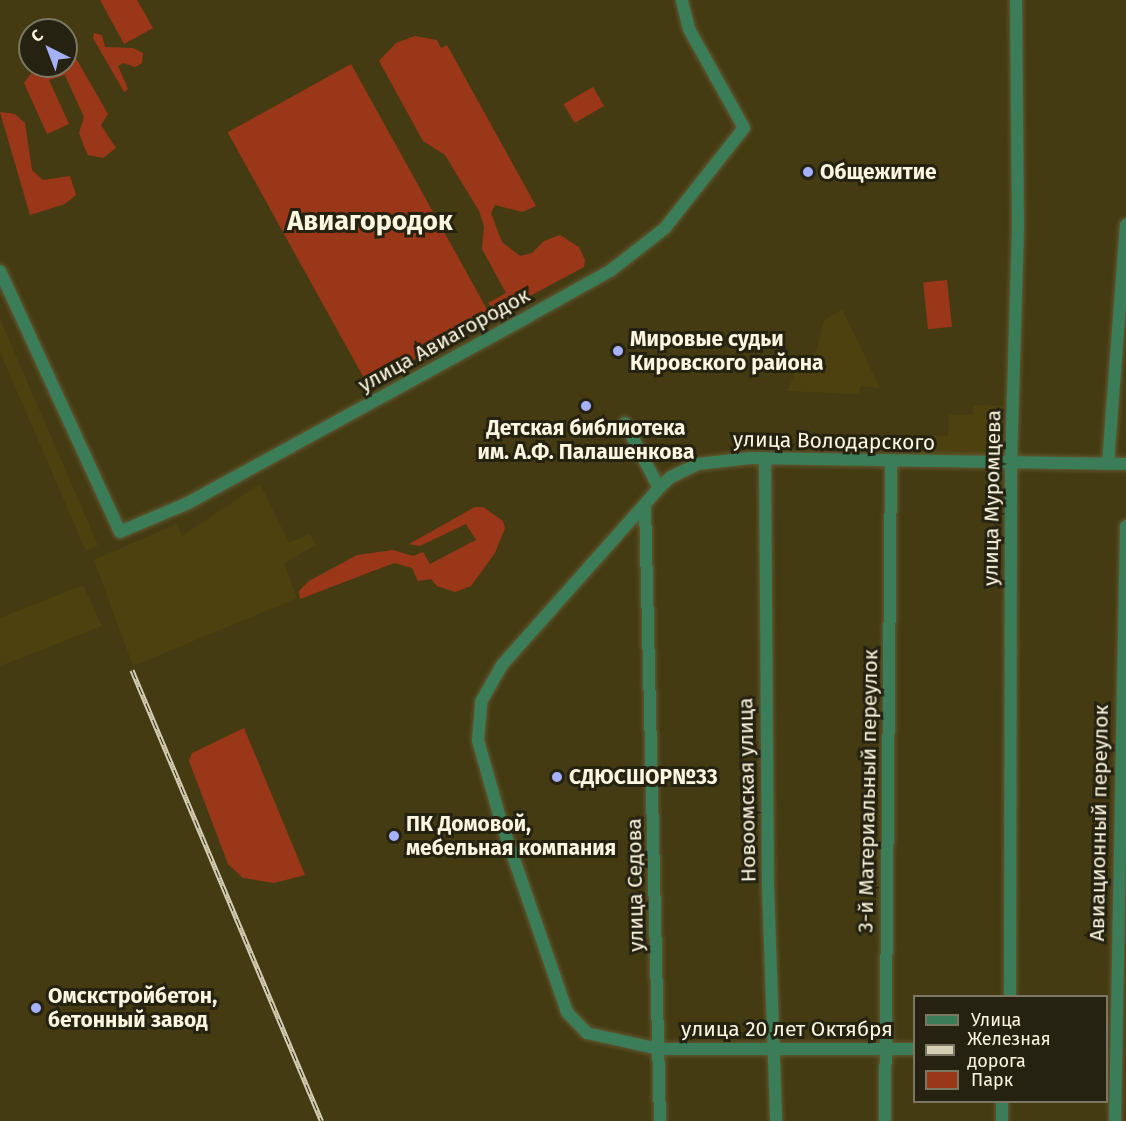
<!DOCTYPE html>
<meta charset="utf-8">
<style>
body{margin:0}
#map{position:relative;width:1126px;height:1121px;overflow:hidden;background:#443b12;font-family:"Fira Sans",sans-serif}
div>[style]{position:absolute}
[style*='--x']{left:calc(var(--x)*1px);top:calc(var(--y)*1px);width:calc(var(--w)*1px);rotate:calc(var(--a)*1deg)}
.built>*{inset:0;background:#4d420f}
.green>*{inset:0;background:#9b3719;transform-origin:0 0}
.roads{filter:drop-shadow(0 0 2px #615933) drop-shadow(0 0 2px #615933)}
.minor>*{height:12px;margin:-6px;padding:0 6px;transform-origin:6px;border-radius:6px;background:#3a7d58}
.rail>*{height:5px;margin-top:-2.5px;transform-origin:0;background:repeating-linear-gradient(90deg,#262211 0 9px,#d4cfb4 0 18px);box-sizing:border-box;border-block:2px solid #d4cfb4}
.dots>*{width:16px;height:16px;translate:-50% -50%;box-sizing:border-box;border:3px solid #262211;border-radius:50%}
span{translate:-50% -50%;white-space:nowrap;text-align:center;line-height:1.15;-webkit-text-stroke:6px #262211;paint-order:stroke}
.poi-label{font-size:21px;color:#faf6df;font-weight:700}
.left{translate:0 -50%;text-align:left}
.street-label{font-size:21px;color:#faf6df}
.district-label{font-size:27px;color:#faf6df;font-weight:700}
.legend{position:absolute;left:913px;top:995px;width:195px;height:108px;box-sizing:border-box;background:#262211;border:2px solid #7b7763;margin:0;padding:8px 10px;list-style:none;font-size:18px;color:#faf6df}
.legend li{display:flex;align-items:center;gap:12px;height:30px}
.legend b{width:30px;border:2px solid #7b7763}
.north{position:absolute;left:18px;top:18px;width:60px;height:60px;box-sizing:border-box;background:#262211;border:2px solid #7b7763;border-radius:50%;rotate:318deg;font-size:16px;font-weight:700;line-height:24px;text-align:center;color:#faf6df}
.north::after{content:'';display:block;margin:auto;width:21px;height:27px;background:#a5b1fc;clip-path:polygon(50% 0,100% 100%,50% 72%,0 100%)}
</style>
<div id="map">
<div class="built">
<div style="clip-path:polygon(842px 309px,880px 388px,861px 386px,858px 394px,787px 391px,795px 374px,816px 352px,824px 321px)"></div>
<div style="clip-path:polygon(0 319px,98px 545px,86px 551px,0 352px)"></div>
<div style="clip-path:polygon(973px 405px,1003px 406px,1002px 456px,917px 454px,917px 436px,948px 436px,949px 415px,973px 415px)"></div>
<div style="clip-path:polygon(260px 484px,289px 543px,310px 534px,316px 545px,284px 563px,297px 598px,133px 666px,94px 560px,177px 524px,182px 536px)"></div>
<div style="clip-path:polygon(83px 585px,102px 626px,0 666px,0 618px)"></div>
</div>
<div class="green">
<div style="clip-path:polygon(100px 0,137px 0,153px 28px,124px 44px)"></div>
<div style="clip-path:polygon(94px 33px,102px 35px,105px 47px,133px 48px,143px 53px,142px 63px,135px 67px,123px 63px,118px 66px,128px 89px,124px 92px,93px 38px)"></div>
<div style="clip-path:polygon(415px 36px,437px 40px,441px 48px,447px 45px,536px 206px,522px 212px,495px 205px,491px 213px,502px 242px,520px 256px,532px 253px,544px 241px,560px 235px,579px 247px,585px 260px,584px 267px,498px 313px,488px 303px,506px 293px,482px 249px,484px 226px,479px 211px,445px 155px,423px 141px,379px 61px,396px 43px)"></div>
<div style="clip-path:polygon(66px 41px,108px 114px,101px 125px,116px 148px,103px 158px,88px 155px,85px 149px,79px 133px,84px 117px,65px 75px,49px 80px,69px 124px,47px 134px,24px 83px,37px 66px,66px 66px)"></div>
<div style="left:351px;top:64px;width:289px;height:141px;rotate:61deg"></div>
<div style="left:593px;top:87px;width:22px;height:34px;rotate:60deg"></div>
<div style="clip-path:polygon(0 112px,15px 114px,25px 123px,32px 170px,43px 180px,70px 176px,76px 195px,65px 204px,30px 215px)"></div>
<div style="left:947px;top:280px;width:47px;height:24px;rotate:84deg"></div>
<div style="clip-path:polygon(475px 507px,483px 507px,503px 521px,505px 528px,495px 553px,471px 586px,455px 592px,437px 586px,431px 579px,418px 581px,412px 568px,394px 563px,300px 599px,299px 591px,309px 581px,357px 555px,393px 550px,413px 556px,423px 552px,430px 564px,470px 543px,476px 540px,466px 524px,420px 546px,409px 544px)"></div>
<div style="clip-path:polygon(244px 728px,305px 875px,274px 883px,243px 878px,228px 864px,189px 761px,192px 753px)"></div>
</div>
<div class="roads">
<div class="minor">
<div style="--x:0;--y:271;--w:287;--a:65.3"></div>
<div style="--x:120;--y:532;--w:74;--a:-23.1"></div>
<div style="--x:188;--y:503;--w:389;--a:-28.7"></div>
<div style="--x:529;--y:316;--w:93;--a:-29.1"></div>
<div style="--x:610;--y:271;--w:70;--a:-38"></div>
<div style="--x:665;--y:228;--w:127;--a:-51.7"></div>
<div style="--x:744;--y:128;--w:113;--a:-119.1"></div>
<div style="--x:689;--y:29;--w:30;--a:-104"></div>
<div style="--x:625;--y:423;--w:73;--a:62.4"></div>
<div style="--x:765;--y:458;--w:429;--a:89.6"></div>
<div style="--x:768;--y:887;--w:234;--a:88"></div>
<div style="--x:1108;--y:464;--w:240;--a:-85.7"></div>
<div style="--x:645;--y:504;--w:617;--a:88.61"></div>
<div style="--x:1010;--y:996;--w:533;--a:-89.89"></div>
<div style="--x:1011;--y:463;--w:234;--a:-88.3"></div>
<div style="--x:1018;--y:229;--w:229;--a:-90.5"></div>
<div style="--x:914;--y:1049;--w:255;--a:180"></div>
<div style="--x:659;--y:1049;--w:74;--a:-167.5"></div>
<div style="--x:587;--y:1033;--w:29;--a:-134"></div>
<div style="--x:567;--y:1012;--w:205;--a:-109.1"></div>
<div style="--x:500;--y:818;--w:81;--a:-105.8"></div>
<div style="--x:478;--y:740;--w:38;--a:-85"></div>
<div style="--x:481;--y:702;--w:43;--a:-60.4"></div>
<div style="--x:502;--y:665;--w:237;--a:-48.4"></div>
<div style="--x:659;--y:488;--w:16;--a:-43"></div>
<div style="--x:671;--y:477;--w:30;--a:-26"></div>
<div style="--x:698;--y:464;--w:53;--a:-6.5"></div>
<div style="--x:751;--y:458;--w:375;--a:0.9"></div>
<div style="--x:885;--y:1121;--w:660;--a:-89.48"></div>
<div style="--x:1002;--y:1121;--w:19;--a:-90"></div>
<div style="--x:1115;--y:1121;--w:595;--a:-88.94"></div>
</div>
</div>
<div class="rail">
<div style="--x:132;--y:670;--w:489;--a:67.2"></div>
</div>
<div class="dots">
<div style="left:808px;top:172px;background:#a5b1fc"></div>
<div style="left:618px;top:351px;background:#a5b1fc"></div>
<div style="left:586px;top:406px;background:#a5b1fc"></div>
<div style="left:557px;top:777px;background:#a5b1fc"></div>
<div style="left:394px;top:836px;background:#a5b1fc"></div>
<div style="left:36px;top:1008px;background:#a5b1fc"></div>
</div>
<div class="poi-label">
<span class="left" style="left:820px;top:172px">Общежитие</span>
<span class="left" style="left:630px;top:351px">Мировые судьи<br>Кировского района</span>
<span style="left:586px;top:440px">Детская библиотека<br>им. А.Ф. Палашенкова</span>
<span class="left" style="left:569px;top:777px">СДЮСШОР№33</span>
<span class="left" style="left:406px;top:836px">ПК Домовой,<br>мебельная компания</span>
<span class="left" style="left:48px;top:1008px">Омскстройбетон,<br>бетонный завод</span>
</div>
<div class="street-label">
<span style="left:444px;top:340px;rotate:-29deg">улица Авиагородок</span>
<span style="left:834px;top:441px;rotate:1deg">улица Володарского</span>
<span style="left:992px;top:498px;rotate:-89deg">улица Муромцева</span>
<span style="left:747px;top:790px;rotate:-91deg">Новоомская улица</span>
<span style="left:868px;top:791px;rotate:-89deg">3-й Материальный переулок</span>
<span style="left:1099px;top:823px;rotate:-89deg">Авиационный переулок</span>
<span style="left:635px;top:885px;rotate:-91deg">улица Седова</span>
<span style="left:787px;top:1029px">улица 20 лет Октября</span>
</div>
<div class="district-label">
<span style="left:370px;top:222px">Авиагородок</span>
</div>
<ul class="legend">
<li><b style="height:8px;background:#3a7d58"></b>Улица</li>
<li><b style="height:8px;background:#d4cfb4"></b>Железная дорога</li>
<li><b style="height:16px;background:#9b3719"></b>Парк</li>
</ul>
<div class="north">С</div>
</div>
